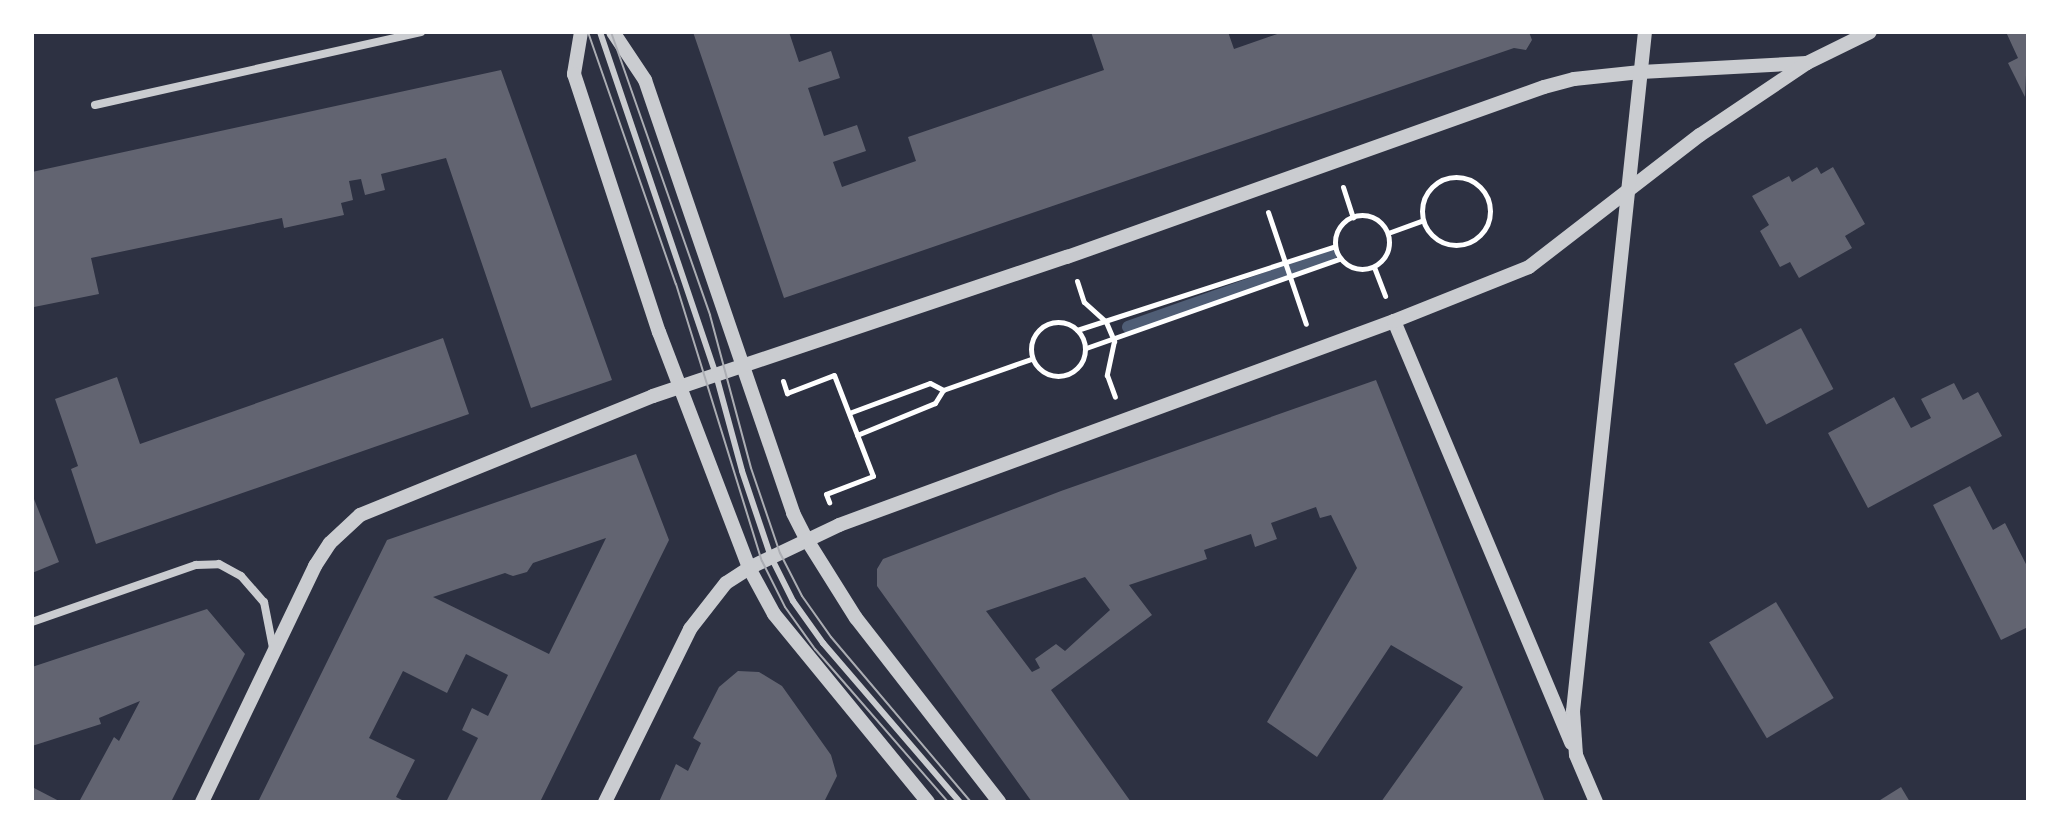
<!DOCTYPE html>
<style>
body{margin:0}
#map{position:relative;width:2060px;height:834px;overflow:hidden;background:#2d3142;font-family:"Space Grotesk",sans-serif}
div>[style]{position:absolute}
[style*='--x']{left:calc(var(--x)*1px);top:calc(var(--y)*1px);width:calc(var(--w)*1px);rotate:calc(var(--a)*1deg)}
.stream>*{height:12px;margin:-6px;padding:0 6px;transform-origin:6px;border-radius:6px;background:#4f5d75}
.building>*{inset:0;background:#626471;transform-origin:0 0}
.path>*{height:5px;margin:-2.5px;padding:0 2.5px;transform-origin:2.5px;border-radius:2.5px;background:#fff}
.path>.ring{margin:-2.5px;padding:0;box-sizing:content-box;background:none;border:5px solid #fff;border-radius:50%}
.service>*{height:6px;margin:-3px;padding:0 3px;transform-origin:3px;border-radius:3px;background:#caccd0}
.minor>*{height:8px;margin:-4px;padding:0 4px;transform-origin:4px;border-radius:4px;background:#caccd0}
.tertiary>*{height:14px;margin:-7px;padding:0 7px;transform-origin:7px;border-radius:7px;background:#caccd0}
.tram>*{height:2px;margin:-1px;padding:0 1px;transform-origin:1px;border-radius:1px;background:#abadb3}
span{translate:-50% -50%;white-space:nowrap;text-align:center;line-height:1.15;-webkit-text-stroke:7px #fff;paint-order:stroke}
.frame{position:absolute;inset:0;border:34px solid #fff;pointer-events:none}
</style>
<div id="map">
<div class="stream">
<div style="--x:1128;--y:327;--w:215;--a:-19.5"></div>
</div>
<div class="building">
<div style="clip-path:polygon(693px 32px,789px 32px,799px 62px,831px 51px,840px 78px,808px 88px,824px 136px,857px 125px,866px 151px,833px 162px,842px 187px,916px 161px,908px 137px,1104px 70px,1091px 32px,1228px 32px,1234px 49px,1283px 32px,1529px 32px,1532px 40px,1526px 50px,1514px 48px,784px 298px)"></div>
<div style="clip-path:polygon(2006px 32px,2028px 32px,2025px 97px,2008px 63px,2018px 58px)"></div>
<div style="clip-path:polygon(501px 70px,612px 380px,531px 408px,446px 158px,381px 174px,385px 190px,365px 195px,361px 179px,349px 181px,353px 200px,341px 203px,344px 215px,284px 228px,282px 218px,91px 258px,99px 294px,34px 307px,32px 172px)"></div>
<div style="clip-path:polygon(1817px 167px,1821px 174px,1833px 167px,1865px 224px,1845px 236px,1852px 248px,1799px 278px,1790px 262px,1780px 267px,1760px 231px,1769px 225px,1752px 196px,1789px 176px,1792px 182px)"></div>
<div style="left:1801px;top:328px;width:69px;height:76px;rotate:62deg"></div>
<div style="clip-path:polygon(443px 338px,469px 414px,96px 544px,71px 469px,78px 466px,55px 399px,117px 377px,140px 444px)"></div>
<div style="clip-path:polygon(evenodd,1376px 380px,1545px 802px,1381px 802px,1463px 687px,1391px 645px,1317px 757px,1267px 722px,1357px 568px,1331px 515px,1320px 518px,1316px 507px,1271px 523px,1277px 539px,1255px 547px,1251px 534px,1204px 550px,1207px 559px,1129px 585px,1152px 615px,1051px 690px,1131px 802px,1032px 802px,877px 586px,877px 569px,883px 559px,1061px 491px,1376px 380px,1085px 577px,1110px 610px,1065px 651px,1056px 644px,1035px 659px,1040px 668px,1032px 672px,986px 611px,1085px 577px)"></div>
<div style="clip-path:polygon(1954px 383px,1963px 400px,1978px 392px,2002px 436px,1868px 508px,1828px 433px,1894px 397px,1911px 428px,1931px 418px,1921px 399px)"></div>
<div style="clip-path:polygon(evenodd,636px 454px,669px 540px,540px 802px,446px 802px,478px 738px,462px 730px,472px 708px,488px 716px,508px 675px,466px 654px,447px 693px,403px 671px,369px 738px,415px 760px,396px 797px,406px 802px,258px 802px,387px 540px,636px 454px,606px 538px,549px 654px,433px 597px,505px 573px,513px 576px,527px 572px,533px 563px,606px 538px)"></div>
<div style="clip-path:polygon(1970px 486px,1993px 530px,2005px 523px,2028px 568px,2028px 627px,2001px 640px,1933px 505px)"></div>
<div style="clip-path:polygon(32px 494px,59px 562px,32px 573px)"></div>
<div style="left:1776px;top:602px;width:112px;height:78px;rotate:59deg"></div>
<div style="clip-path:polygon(207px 609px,245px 654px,171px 802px,79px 802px,114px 737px,119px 741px,140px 701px,99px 718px,101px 724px,32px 746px,32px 667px)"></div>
<div style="clip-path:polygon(738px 671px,759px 672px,782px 686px,831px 755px,837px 776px,824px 802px,659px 802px,676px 764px,688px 771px,701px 743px,693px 738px,719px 687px)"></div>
<div style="clip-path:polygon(1901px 787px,1910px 802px,1877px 802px)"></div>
<div style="clip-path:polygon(34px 788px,61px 802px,32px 802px)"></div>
</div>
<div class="path">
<div class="ring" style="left:1422px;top:177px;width:63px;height:63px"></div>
<div style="--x:1343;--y:187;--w:32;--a:72"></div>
<div style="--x:1268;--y:212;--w:118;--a:71.3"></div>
<div class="ring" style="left:1335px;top:215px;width:49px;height:49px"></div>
<div style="--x:1388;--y:233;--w:37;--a:-20"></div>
<div style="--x:1374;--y:267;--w:31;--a:69"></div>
<div style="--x:1077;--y:281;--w:22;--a:72"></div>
<div style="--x:1084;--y:302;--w:30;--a:42"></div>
<div style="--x:1106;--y:322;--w:21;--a:67"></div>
<div style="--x:1114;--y:341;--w:35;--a:102"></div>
<div style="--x:1107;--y:375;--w:23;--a:70"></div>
<div class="ring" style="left:1031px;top:322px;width:49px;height:49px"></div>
<div style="--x:1077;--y:330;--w:271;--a:-18"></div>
<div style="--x:1086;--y:348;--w:270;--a:-19.4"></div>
<div style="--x:783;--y:381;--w:13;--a:72"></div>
<div style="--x:787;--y:393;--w:50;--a:-21"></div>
<div style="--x:834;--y:375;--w:108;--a:68.9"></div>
<div style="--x:873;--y:476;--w:50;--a:159"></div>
<div style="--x:826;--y:494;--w:9;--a:69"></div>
<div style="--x:849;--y:413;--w:86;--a:-20.3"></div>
<div style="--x:930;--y:383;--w:15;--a:28"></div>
<div style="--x:857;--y:435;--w:84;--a:-22.3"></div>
<div style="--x:935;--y:403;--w:15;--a:-58"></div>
<div style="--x:943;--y:390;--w:93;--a:-19.4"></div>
</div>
<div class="service">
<div style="--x:600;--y:32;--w:362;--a:71.3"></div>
<div style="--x:716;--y:375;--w:99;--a:74.8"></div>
<div style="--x:742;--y:471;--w:91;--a:71.4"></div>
<div style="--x:771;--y:557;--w:49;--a:63.4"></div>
<div style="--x:793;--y:601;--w:52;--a:54.5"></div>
<div style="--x:823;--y:643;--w:210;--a:49.3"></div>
</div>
<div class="minor">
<div style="--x:95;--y:105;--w:334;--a:-12.6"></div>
<div style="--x:32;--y:622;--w:174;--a:-19.2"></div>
<div style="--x:196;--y:565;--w:23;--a:-2"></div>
<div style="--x:219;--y:564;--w:25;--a:29"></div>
<div style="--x:241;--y:576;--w:35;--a:49"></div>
<div style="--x:264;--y:602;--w:47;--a:78.9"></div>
</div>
<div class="tertiary">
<div style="--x:581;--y:32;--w:43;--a:99.5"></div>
<div style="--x:574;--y:74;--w:272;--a:71.8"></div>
<div style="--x:659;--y:332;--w:253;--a:69.1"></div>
<div style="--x:749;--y:568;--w:52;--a:61.5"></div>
<div style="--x:774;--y:614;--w:243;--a:50.7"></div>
<div style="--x:613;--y:32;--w:58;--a:56.3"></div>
<div style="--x:645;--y:80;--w:458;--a:71.1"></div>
<div style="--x:793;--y:513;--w:30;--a:63"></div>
<div style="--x:807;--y:540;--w:92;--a:57.9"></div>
<div style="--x:856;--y:618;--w:233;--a:52.1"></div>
<div style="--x:1394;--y:321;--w:458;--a:67.2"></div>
<div style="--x:202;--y:802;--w:262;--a:-64.4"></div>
<div style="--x:315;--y:566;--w:27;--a:-57"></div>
<div style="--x:330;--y:543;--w:41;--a:-43"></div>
<div style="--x:360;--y:515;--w:316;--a:-22.1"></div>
<div style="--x:653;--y:396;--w:437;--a:-18.6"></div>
<div style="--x:1067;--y:257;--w:506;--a:-19.62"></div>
<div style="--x:1544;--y:87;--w:31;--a:-15"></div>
<div style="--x:1574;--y:79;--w:67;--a:-6"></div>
<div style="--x:1641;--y:72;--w:166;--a:-3.1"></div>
<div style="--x:605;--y:802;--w:193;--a:-63.8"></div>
<div style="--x:690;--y:629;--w:58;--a:-52"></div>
<div style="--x:726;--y:583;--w:27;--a:-33"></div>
<div style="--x:749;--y:568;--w:100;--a:-25.5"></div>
<div style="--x:839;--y:525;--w:591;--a:-20.18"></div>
<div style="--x:1394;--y:321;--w:145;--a:-21.8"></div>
<div style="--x:1529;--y:267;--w:216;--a:-37.7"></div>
<div style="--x:1700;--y:135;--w:129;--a:-33.9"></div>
<div style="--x:1807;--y:63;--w:70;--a:-26.2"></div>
<div style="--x:1596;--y:802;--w:51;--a:-113.1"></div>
<div style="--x:1576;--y:755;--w:44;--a:-93.9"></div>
<div style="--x:1573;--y:711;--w:683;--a:-83.95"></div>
</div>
<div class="tram">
<div style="--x:588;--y:32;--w:267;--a:70.8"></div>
<div style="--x:676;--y:284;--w:290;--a:72.8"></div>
<div style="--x:762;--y:561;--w:51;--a:63.4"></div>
<div style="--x:785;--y:607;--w:52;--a:54.5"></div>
<div style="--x:815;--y:649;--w:203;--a:49"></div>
<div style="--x:611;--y:32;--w:300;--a:70.7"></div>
<div style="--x:710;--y:315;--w:158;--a:75"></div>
<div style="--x:751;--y:468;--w:90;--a:71.2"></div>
<div style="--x:780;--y:553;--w:48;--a:62.9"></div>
<div style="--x:802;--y:596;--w:50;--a:54.7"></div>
<div style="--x:831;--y:637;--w:216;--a:49.7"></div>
</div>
<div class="frame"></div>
</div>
